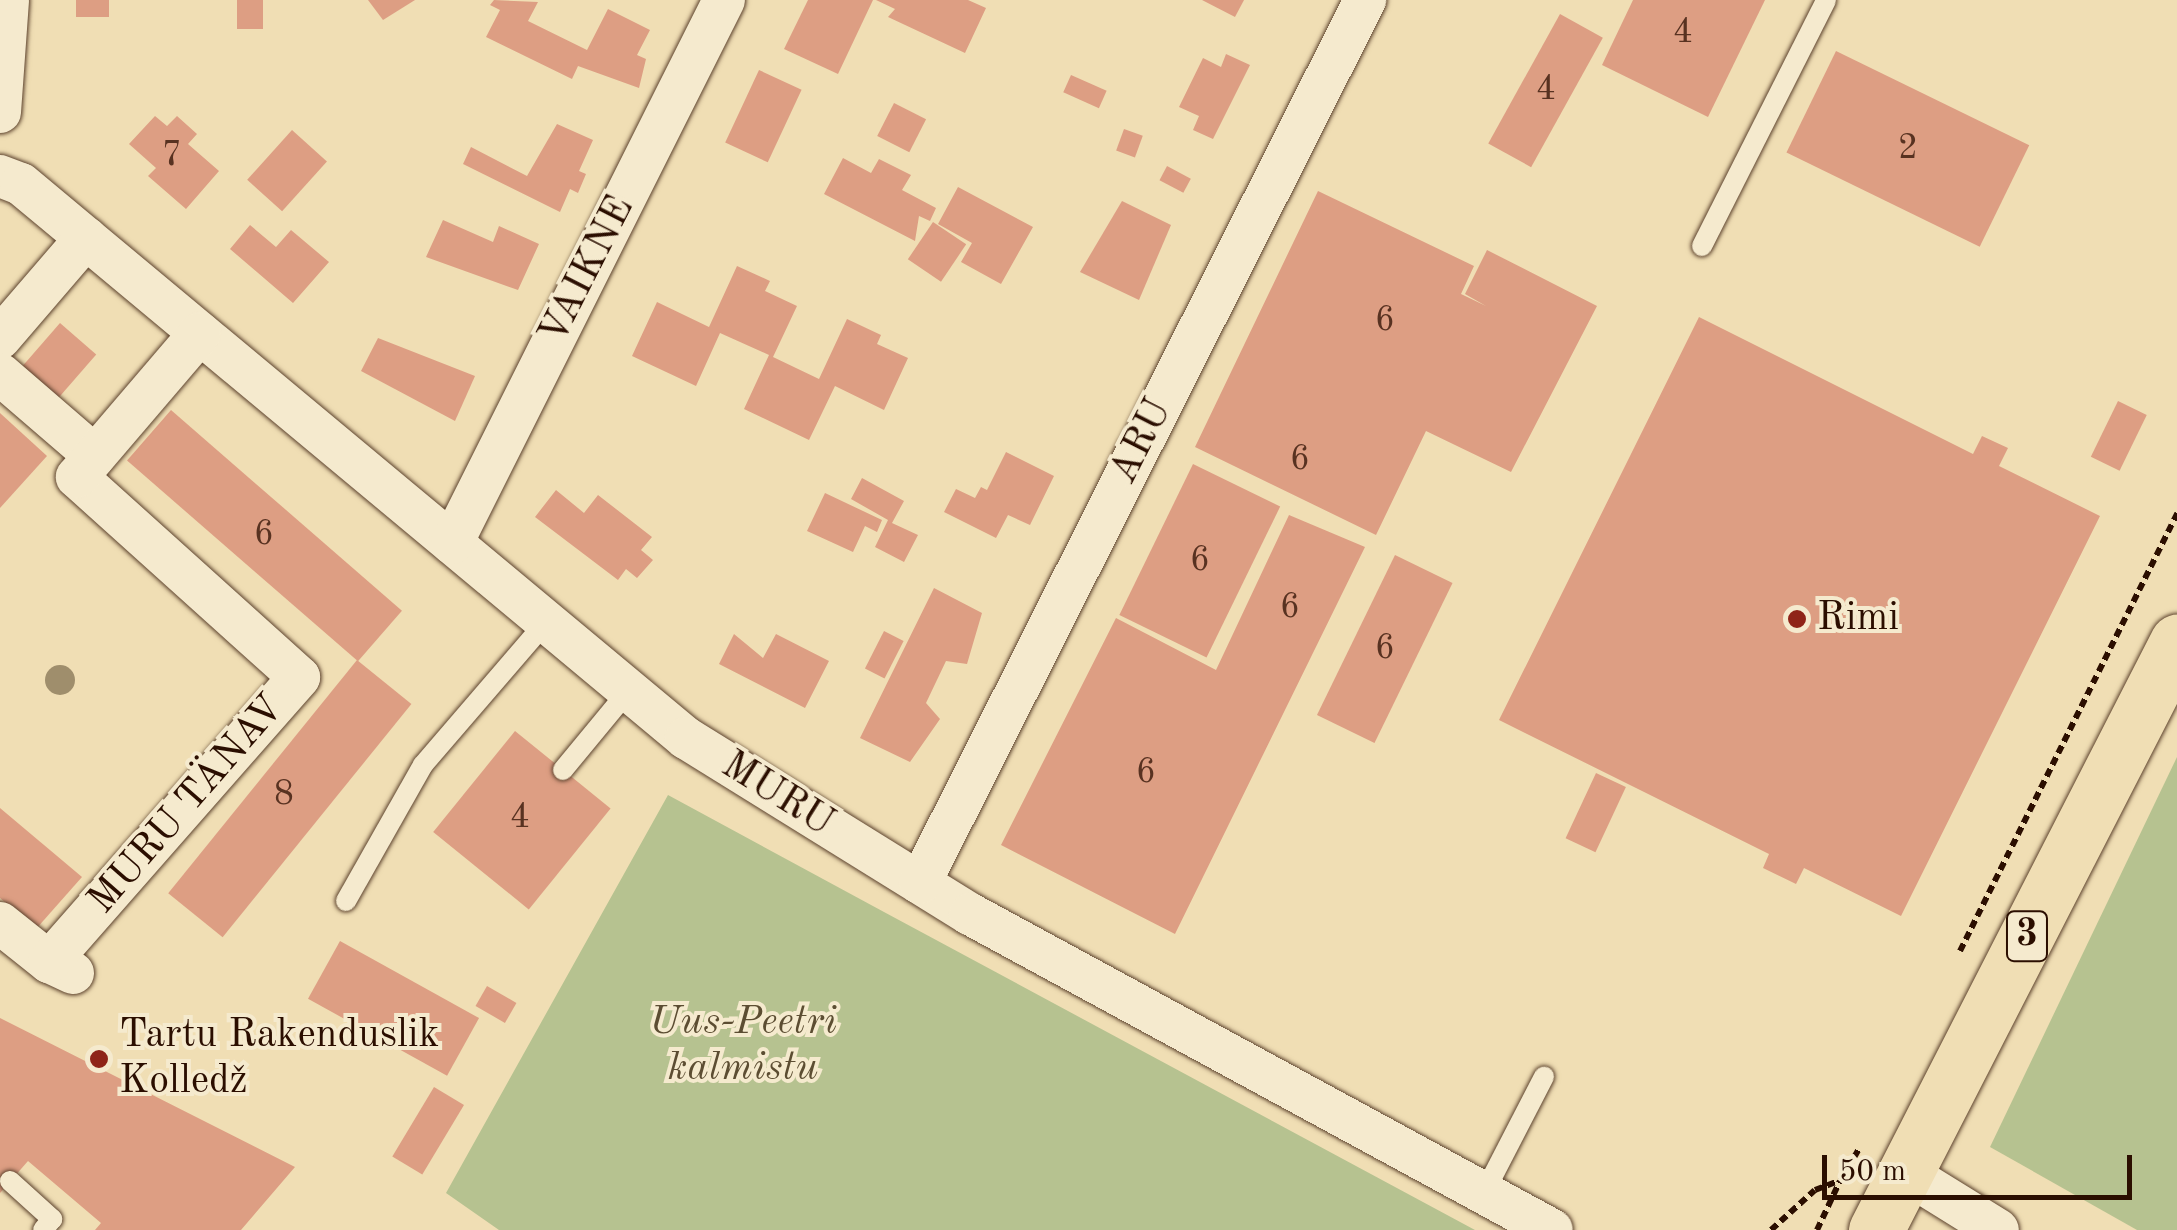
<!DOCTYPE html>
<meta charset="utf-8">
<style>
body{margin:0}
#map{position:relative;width:2177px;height:1230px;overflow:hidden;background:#f0deb4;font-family:"Old Standard TT",serif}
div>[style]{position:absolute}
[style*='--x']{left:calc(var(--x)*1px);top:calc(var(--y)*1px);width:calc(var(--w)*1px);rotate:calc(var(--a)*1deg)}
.green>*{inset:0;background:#b6c290}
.building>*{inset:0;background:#dd9e83;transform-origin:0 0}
.path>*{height:6px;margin-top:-3px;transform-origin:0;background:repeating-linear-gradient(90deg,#2b0e00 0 8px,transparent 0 13px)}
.roads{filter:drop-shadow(0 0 2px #5c422d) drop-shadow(0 0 2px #5c422d)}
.service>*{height:20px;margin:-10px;padding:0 10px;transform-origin:10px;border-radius:10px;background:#f5eace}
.minor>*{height:42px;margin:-21px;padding:0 21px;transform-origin:21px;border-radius:21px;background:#f5eace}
.trunk>*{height:55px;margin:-27.5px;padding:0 27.5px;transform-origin:27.5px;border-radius:27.5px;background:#f0deb4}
.trees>*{width:30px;height:30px;margin:-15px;border-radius:50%;background:#9f8e6c}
.dots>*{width:28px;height:28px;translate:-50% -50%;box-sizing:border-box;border:5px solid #f5eace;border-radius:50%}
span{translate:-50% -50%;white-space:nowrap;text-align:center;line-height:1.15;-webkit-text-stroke:8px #f5eace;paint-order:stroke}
.number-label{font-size:35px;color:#583221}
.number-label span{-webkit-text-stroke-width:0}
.shield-label span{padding:2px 8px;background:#f5eace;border:2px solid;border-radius:8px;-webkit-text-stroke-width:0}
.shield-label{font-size:38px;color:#2b0e00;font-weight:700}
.street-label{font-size:40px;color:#2b0e00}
.poi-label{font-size:40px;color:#2b0e00}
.left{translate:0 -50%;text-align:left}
.park-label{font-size:40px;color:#5c4d32;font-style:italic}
.scale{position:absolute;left:1822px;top:1155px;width:310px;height:45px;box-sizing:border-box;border:5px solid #2b0e00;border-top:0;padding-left:12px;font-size:30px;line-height:35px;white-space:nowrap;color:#2b0e00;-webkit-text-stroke:8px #f5eace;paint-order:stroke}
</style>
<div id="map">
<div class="green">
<div style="clip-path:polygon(2177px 757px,2177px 1230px,2137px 1230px,1990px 1147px)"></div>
<div style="clip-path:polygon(668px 795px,884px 912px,1475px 1230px,499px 1230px,446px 1193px)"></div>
</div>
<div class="building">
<div style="left:76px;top:0;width:33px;height:17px"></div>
<div style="left:237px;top:0;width:26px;height:29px"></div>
<div style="clip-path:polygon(368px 0,415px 0,383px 20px)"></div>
<div style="clip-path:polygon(494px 0,538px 2px,528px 21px,587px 50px,608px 9px,650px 30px,637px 55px,646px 59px,639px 88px,578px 66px,572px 79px,486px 37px,500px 10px,490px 5px)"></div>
<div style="clip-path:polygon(808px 0,873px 0,838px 74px,784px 49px)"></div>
<div style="clip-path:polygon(876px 0,968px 0,986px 8px,965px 53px,888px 17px,895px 9px)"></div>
<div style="clip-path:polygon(1202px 0,1244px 0,1235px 17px)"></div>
<div style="clip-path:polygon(1633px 0,1765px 0,1708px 117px,1602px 65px)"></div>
<div style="left:1560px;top:14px;width:49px;height:148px;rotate:29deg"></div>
<div style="left:1836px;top:51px;width:215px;height:113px;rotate:26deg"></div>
<div style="clip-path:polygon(1226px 54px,1250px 65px,1213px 139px,1193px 130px,1199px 116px,1179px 107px,1203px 58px,1221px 67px)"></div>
<div style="left:759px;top:70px;width:47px;height:80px;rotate:25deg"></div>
<div style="left:1071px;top:75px;width:39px;height:19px;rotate:24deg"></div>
<div style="left:894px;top:103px;width:36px;height:37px;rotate:27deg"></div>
<div style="clip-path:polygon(155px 116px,167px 126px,177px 116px,197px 134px,188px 144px,219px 171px,186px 209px,148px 176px,156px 168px,129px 144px)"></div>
<div style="clip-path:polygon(557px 124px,593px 140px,579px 171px,586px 174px,578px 193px,570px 189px,560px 212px,463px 164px,471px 147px,527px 176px)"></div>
<div style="left:1124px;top:129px;width:20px;height:23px;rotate:20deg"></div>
<div style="left:292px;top:130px;width:47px;height:67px;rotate:42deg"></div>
<div style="clip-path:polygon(843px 158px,871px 173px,879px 159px,911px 175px,902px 190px,936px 208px,930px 221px,919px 216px,915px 241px,824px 194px)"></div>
<div style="left:1167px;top:166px;width:27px;height:16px;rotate:28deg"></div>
<div style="clip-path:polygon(958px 187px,1033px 227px,1001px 284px,961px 262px,972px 243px,938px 224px)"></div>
<div style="clip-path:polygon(1318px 191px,1474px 266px,1461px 294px,1486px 306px,1465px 294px,1487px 250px,1597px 306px,1511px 472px,1426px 431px,1376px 535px,1195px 447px)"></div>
<div style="clip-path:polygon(1122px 201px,1171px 225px,1139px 300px,1080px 272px)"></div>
<div style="clip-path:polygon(443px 220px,493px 242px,499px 226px,539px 244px,518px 290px,426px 257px)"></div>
<div style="left:933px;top:222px;width:40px;height:45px;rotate:34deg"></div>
<div style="clip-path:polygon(250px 225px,276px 247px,291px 230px,329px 262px,293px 303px,230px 249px)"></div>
<div style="clip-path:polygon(737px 266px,770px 281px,765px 291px,797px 306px,773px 357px,819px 379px,847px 319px,881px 335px,877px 344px,908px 358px,884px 410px,835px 386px,809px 440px,744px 409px,769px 355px,720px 333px,696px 386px,632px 356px,657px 302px,709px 327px)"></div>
<div style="clip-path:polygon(1699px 317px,1973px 454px,1982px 436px,2008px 448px,1999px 466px,2100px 516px,1901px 916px,1804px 868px,1796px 884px,1763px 868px,1769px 854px,1499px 720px)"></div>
<div style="left:60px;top:323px;width:48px;height:58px;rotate:41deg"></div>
<div style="clip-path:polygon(378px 338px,475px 376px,455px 421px,361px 371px)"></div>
<div style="left:2118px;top:401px;width:32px;height:62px;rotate:26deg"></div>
<div style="left:171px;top:410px;width:306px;height:67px;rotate:41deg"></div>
<div style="clip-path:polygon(0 413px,47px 456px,0 508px)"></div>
<div style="clip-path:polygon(1006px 452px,1054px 476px,1030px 525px,1008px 515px,996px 538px,944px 512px,956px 489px,975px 498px,981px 487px,987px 490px)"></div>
<div style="left:1193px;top:464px;width:97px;height:168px;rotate:26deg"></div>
<div style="clip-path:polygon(862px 478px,904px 501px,892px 523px,918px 535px,904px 562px,875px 547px,888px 520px,851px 499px)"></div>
<div style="clip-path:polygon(556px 490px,584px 513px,598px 495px,652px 537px,641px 550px,653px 560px,637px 578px,626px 569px,618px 580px,535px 517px)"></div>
<div style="clip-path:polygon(825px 493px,882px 520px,877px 532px,865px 526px,853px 552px,807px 531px)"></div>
<div style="clip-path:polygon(1289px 515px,1365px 547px,1175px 934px,1001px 845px,1116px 618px,1216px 670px)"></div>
<div style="left:1395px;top:555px;width:64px;height:178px;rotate:26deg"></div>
<div style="clip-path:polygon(934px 588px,982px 613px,967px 664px,946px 661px,926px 703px,940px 719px,910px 762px,860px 738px)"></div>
<div style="left:884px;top:631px;width:22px;height:42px;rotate:27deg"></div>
<div style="clip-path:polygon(734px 634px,763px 658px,776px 634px,829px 661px,805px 708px,719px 664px)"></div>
<div style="left:357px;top:660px;width:70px;height:300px;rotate:39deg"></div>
<div style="left:515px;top:731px;width:123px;height:130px;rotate:39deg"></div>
<div style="left:1596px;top:773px;width:33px;height:72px;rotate:25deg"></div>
<div style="clip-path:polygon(0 808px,82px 877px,36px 929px,0 898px)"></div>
<div style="left:340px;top:941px;width:159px;height:66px;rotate:29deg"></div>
<div style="left:487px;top:986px;width:34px;height:23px;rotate:30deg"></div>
<div style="clip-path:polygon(0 1018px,295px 1167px,241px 1230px,95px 1230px,101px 1223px,28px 1161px,0 1193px)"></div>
<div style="left:434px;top:1087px;width:35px;height:81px;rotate:31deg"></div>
</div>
<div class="path">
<div style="--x:1960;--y:951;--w:489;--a:-63.6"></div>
<div style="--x:1771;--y:1230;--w:59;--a:-42.3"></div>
<div style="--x:1815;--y:1190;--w:28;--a:-21"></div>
<div style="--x:1841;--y:1180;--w:36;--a:-60"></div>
<div style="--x:1817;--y:1230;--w:54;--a:-64.9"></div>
</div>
<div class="roads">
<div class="service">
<div style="--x:1702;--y:246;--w:275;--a:-63.2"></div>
<div style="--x:563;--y:770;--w:104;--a:-50.5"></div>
<div style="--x:346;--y:901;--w:156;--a:-60.5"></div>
<div style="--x:423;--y:765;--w:189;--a:-49.3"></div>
<div style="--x:10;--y:1181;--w:57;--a:42.1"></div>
<div style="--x:52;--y:1219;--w:14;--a:129"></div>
<div style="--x:1484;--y:1193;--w:131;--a:-62.7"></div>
</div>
<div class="minor">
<div style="--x:0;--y:112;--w:112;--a:-85.9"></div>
<div style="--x:0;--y:176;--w:22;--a:21"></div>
<div style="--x:21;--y:184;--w:866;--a:39.8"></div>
<div style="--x:686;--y:738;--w:334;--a:31.8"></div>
<div style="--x:970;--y:914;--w:662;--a:28.5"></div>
<div style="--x:0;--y:338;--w:132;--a:-49.3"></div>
<div style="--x:0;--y:374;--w:125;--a:40.8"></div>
<div style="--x:452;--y:543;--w:607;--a:-63.39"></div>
<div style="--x:920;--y:883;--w:989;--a:-63.25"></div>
<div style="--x:0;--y:923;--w:63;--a:38.5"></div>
<div style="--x:73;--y:973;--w:26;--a:-155"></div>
<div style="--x:49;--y:962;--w:379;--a:-48.7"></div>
<div style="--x:299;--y:677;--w:299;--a:-138"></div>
<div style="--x:77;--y:477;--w:189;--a:-49.5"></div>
<div style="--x:1906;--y:1173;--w:108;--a:31.8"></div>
</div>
<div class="trunk">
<div style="--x:1876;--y:1230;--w:661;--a:-62.89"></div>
</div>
</div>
<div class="trees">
<div style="left:60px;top:680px"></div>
</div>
<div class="dots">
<div style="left:1797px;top:619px;background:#8f2418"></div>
<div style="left:99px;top:1059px;background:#8f2418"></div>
</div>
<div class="number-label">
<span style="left:1683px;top:33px">4</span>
<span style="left:1546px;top:90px">4</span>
<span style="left:1908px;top:149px">2</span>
<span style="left:172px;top:156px">7</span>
<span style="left:1385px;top:321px">6</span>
<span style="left:1300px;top:460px">6</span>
<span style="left:264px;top:535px">6</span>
<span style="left:1200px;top:561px">6</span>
<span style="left:1290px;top:608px">6</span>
<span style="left:1385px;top:649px">6</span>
<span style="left:1146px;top:773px">6</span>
<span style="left:284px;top:795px">8</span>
<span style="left:520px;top:818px">4</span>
</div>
<div class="shield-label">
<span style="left:2027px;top:936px">3</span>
</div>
<div class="street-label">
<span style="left:588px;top:271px;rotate:-63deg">VAIKNE</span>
<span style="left:1142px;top:442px;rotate:-63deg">ARU</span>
<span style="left:777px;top:795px;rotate:32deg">MURU</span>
<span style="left:187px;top:805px;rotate:-49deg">MURU TÄNAV</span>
</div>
<div class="poi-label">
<span class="left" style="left:1817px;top:619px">Rimi</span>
<span class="left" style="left:119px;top:1059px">Tartu Rakenduslik<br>Kolledž</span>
</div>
<div class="park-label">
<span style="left:743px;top:1046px">Uus-Peetri<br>kalmistu</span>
</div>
<div class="scale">50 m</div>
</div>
